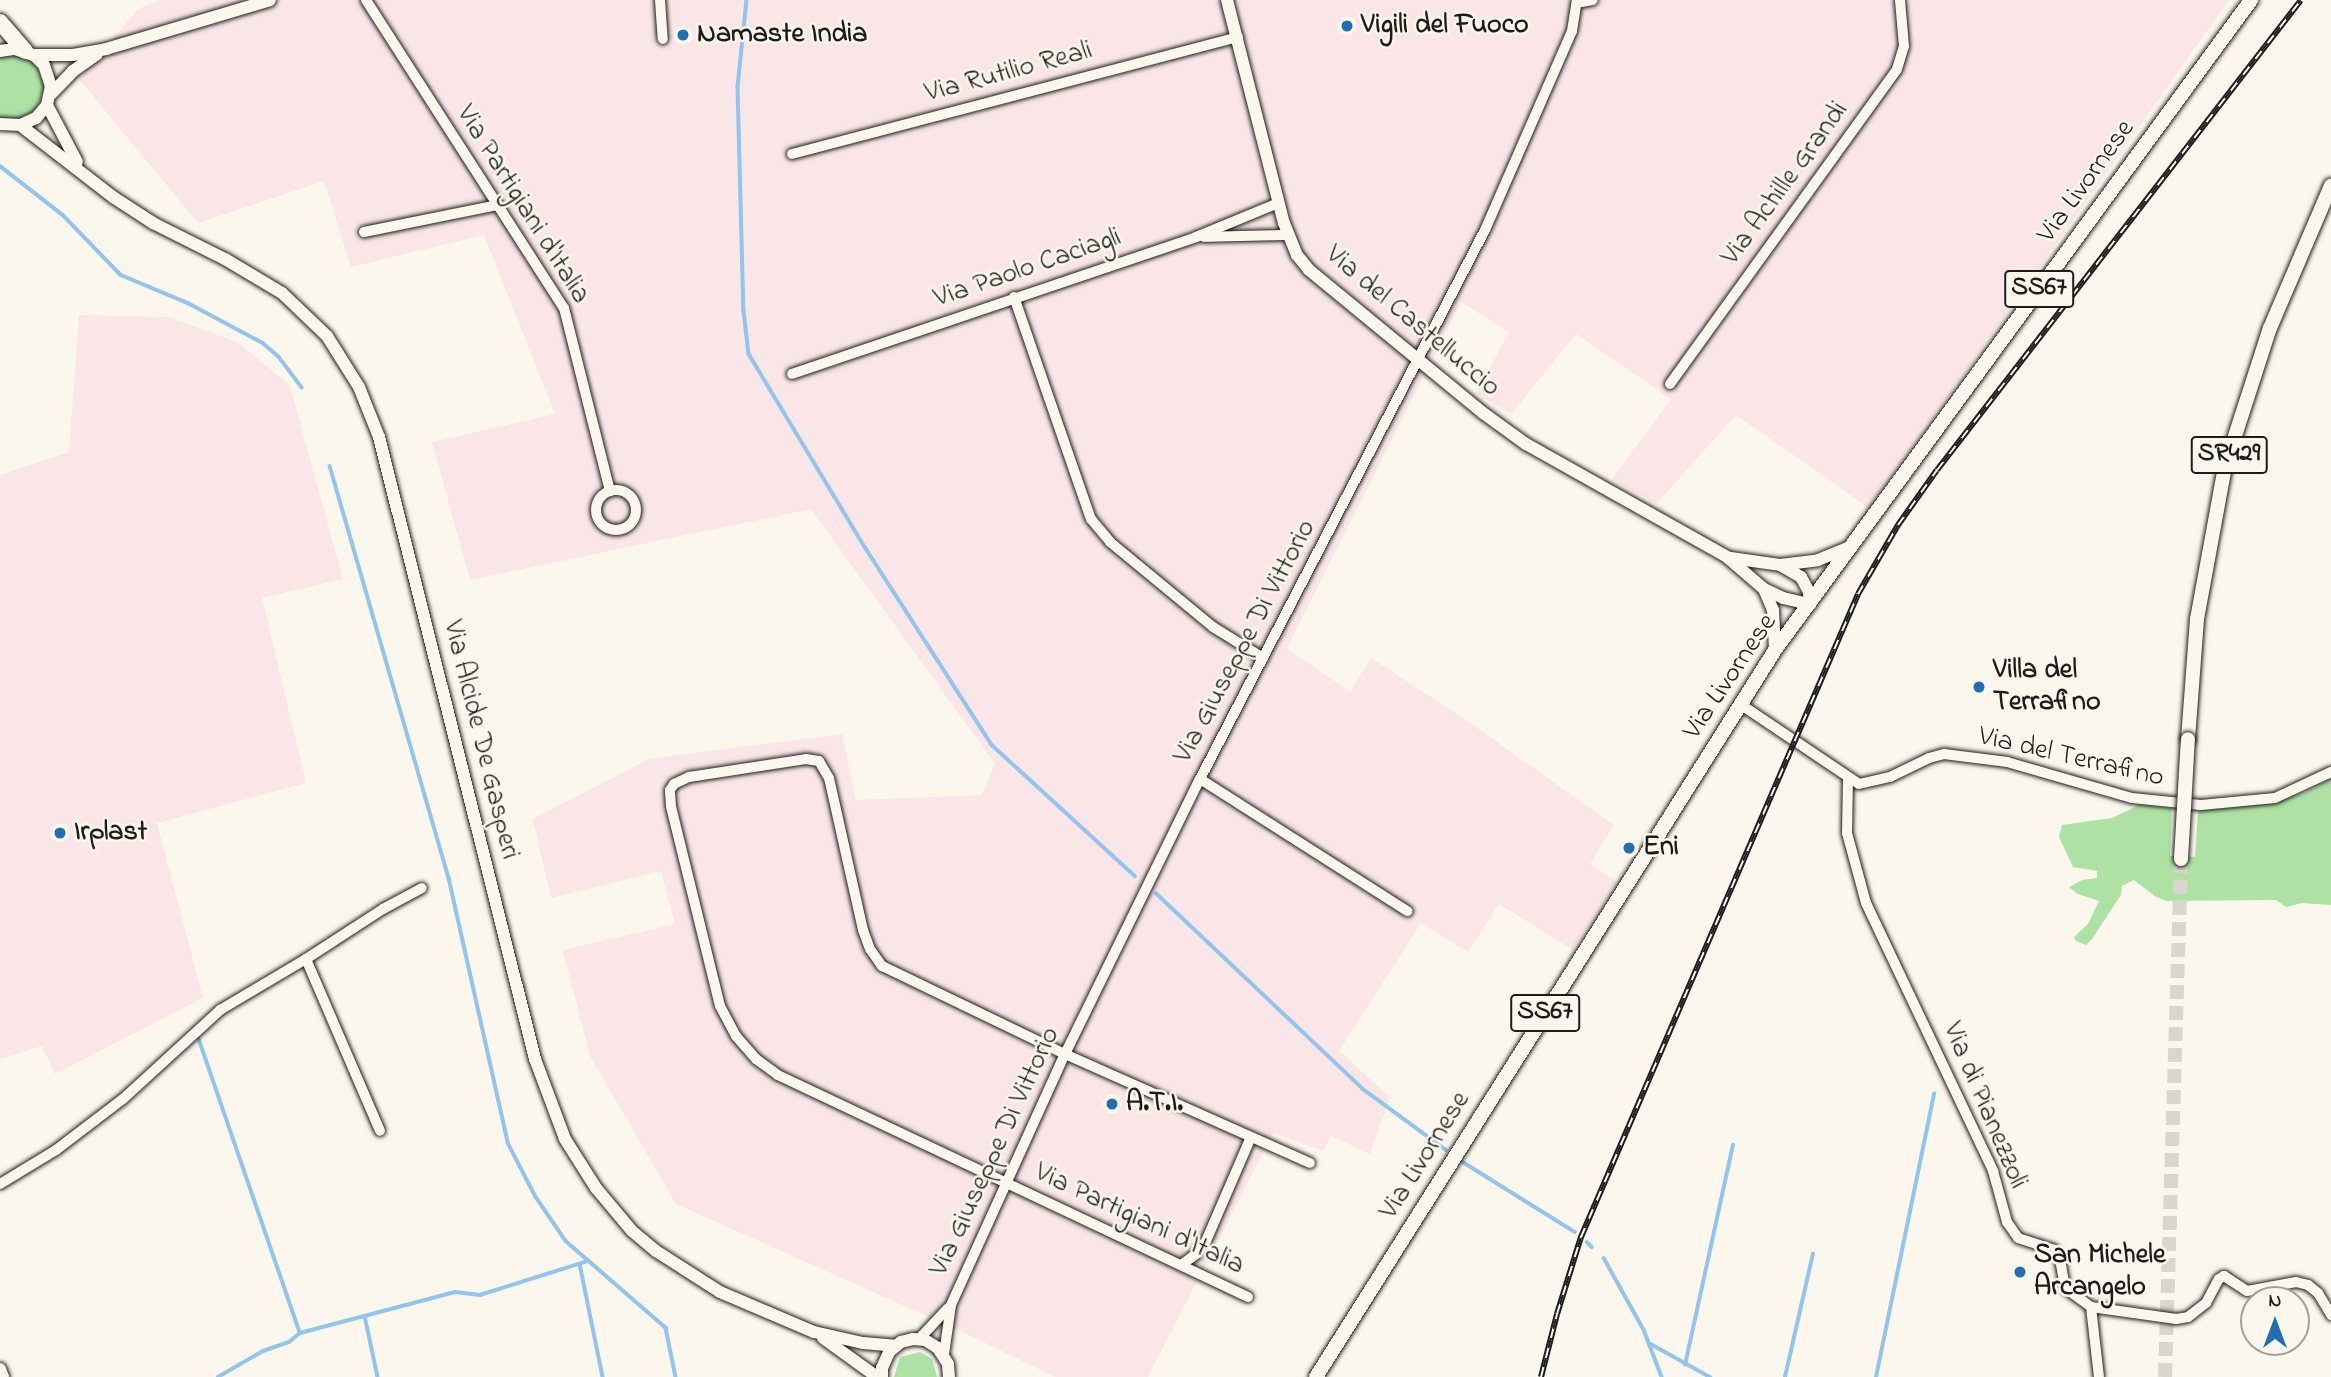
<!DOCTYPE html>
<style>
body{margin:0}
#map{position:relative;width:2331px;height:1377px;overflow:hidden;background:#fbf7ec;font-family:"Indie Flower",sans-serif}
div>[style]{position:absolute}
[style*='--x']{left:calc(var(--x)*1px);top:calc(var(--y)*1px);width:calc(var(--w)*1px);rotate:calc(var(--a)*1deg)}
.built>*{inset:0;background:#fae6e6}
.green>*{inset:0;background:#aee2a4}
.stream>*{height:3.5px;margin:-1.75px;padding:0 1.75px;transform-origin:1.75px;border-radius:1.75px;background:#91c4ee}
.primary-tunnel>*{height:14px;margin-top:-7px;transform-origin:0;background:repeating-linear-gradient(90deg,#dad6cd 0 14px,transparent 0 21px)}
.roads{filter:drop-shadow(0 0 2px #1c1c1c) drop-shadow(0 0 2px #1c1c1c)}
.minor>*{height:10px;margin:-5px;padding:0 5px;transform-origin:5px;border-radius:5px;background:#fbf7ec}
.minor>.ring{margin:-5px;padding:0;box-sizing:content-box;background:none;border:10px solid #fbf7ec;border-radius:50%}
.tertiary>*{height:12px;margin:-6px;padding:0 6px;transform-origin:6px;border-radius:6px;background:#fbf7ec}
.secondary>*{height:12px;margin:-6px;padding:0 6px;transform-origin:6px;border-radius:6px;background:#fbf7ec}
.primary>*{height:14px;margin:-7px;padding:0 7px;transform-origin:7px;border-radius:7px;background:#fbf7ec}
.trunk>*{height:16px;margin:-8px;padding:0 8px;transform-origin:8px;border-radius:8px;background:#fbf7ec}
.rail>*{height:6px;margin-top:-3px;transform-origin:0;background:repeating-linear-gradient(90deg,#fbf7ec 0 10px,#1c1c1c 0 20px);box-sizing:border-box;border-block:2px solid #1c1c1c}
.bridges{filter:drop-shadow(0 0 2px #1c1c1c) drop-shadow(0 0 2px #1c1c1c)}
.primary-bridge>*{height:14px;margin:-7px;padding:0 7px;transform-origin:7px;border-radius:7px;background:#fbf7ec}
.dots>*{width:19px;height:19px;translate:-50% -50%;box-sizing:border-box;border:4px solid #fbf7ec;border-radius:50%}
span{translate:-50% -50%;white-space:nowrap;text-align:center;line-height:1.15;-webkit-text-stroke:5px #fbf7ec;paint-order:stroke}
.shield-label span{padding:2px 5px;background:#fbf7ec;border:2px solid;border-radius:5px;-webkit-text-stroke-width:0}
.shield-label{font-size:26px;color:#1c1c1c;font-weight:700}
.poi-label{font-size:28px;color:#1c1c1c;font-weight:700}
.left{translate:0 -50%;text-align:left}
.street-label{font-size:28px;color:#1c1c1c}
.north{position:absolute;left:2240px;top:1286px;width:70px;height:70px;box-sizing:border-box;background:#fbf7ec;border:2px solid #a29f99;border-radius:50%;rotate:0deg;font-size:19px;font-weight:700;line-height:28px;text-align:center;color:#1c1c1c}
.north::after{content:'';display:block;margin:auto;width:24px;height:32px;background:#1f6fb2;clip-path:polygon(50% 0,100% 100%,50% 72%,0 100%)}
</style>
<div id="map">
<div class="built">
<div style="clip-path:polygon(159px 0,2229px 0,1869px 508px,1736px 415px,1656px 504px,1612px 479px,1671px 399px,1576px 334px,1511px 414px,1476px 393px,1509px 332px,1461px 302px,1287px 648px,1350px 692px,1371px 658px,1466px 720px,1614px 825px,1590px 864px,1617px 882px,1573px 950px,1499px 904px,1468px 952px,1421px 923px,1339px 1051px,1390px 1097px,1370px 1154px,1331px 1136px,1323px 1151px,1273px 1133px,1148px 1377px,1055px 1377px,965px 1333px,676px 1204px,590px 1056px,563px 950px,675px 924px,661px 871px,551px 898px,533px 819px,649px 759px,842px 734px,856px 800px,982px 795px,995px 764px,811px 509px,470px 580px,432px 442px,555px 414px,484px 235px,351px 267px,324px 181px,198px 223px,79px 79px,138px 9px)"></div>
<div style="clip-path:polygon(79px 315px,169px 317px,239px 343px,290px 386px,343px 579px,262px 598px,306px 783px,157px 823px,203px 998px,55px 1074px,42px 1046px,0 1059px,0 475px,69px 452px)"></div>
</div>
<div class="green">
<div style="clip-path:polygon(15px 55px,36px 65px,45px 87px,37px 109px,17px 120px,9px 120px,0 118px,0 57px)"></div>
<div style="clip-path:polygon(2331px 779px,2331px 905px,2302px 903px,2286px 907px,2276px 900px,2167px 901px,2156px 897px,2134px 880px,2122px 886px,2121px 895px,2092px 939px,2086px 945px,2076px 941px,2074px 937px,2088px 924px,2099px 901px,2078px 894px,2069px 887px,2082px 880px,2097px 878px,2097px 871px,2073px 867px,2059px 837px,2062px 825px,2112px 818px,2141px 804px,2172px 808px,2170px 856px,2195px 857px,2198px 811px,2273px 803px,2304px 793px)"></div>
<div style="clip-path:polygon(920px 1352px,932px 1359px,937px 1377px,894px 1377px,900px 1357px)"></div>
</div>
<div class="stream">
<div style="--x:747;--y:0;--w:87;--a:95.9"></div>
<div style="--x:738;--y:87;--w:224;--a:88.5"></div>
<div style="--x:744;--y:311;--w:43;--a:83.4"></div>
<div style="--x:749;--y:354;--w:225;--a:59"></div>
<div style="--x:865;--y:547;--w:235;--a:57.3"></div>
<div style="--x:992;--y:745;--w:194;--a:42.5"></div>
<div style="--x:0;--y:166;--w:80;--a:37.9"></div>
<div style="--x:63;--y:215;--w:83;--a:46"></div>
<div style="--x:121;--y:275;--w:73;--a:22.7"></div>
<div style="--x:188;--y:303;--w:85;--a:28.1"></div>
<div style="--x:263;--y:343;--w:21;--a:41"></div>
<div style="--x:279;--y:357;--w:38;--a:53"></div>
<div style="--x:330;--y:466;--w:429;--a:73.9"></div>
<div style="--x:449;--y:878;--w:271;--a:77.4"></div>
<div style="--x:508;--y:1143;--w:61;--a:62.6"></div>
<div style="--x:536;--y:1197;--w:53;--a:55.7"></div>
<div style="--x:566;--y:1241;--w:133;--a:41"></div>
<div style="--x:666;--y:1328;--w:50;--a:78.5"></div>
<div style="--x:1156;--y:893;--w:285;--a:43.4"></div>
<div style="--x:1363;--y:1089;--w:103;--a:36.3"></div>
<div style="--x:199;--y:1039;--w:311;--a:71"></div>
<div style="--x:1463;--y:1162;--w:132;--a:32"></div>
<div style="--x:1587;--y:1242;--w:7;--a:45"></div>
<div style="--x:1604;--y:1258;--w:82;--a:60.9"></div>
<div style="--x:1644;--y:1330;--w:50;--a:69"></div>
<div style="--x:580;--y:1264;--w:115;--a:78.5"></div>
<div style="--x:365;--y:1316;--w:62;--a:78"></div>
<div style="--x:1651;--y:1344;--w:68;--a:29.2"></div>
<div style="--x:1685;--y:1365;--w:225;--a:-77.7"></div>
<div style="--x:218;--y:1377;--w:52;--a:-30"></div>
<div style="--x:263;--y:1351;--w:28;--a:-19"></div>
<div style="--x:289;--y:1342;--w:14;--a:-39"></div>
<div style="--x:300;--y:1333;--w:160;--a:-14.8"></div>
<div style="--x:455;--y:1292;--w:25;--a:7"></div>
<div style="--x:480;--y:1295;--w:113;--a:-17.5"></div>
<div style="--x:1785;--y:1377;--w:126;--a:-77.2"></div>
<div style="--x:1876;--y:1377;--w:289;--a:-78.4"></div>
</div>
<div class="primary-tunnel">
<div style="--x:2165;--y:1377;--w:518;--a:-88.23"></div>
</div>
<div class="roads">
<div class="minor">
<div style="--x:366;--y:0;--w:366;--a:57.3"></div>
<div style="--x:564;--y:308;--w:189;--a:75.9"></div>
<div style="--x:660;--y:0;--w:39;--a:86"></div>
<div style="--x:1577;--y:3;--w:16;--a:-11"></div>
<div style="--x:792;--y:154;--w:461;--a:-14.7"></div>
<div style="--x:364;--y:232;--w:137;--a:-11.4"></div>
<div style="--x:1204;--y:237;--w:84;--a:-1.4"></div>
<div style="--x:1014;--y:297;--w:235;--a:70.9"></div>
<div style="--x:1091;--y:519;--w:30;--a:50"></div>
<div style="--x:1110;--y:542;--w:134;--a:39.5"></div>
<div style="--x:1213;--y:627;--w:59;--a:31.8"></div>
<div style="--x:792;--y:374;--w:427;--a:-18.7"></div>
<div style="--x:1196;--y:237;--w:89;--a:-22.5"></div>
<div style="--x:1670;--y:384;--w:388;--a:-54.2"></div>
<div style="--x:1897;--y:69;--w:24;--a:-73"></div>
<div style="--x:1904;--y:46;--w:46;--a:-95"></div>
<div class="ring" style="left:596px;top:490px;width:30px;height:30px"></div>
<div style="--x:1740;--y:704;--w:143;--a:33.9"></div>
<div style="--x:1859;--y:784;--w:32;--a:-13"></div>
<div style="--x:1890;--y:777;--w:43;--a:-26"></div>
<div style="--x:1929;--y:758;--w:16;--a:-15"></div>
<div style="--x:1944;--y:754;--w:64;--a:7.2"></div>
<div style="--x:2007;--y:762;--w:130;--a:16.1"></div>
<div style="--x:2132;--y:798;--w:69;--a:5.8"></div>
<div style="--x:2201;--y:805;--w:74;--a:-5.4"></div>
<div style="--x:2275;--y:798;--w:62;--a:-24.9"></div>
<div style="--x:1848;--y:777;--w:56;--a:91"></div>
<div style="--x:1847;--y:833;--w:73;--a:74.8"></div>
<div style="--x:1866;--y:903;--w:297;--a:64.6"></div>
<div style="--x:1993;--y:1171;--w:53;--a:74.6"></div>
<div style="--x:2007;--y:1222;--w:19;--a:55"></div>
<div style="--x:2018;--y:1238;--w:38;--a:18"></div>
<div style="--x:2054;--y:1250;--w:11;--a:56"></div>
<div style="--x:2060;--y:1259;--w:29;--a:80"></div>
<div style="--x:2065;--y:1288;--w:32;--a:36"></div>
<div style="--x:2091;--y:1307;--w:86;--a:8"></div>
<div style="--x:2176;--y:1319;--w:12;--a:-9"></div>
<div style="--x:2188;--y:1317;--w:23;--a:-38"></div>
<div style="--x:2206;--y:1303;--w:27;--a:-62"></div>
<div style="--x:2219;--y:1279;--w:6;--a:-31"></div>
<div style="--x:2224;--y:1276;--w:27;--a:33"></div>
<div style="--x:2247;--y:1291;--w:50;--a:-10.4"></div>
<div style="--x:2296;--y:1282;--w:12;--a:14"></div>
<div style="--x:2308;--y:1285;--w:13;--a:39"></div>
<div style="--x:2318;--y:1293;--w:26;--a:59"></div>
<div style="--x:1200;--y:779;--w:246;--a:32.5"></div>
<div style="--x:306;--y:959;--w:92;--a:-33"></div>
<div style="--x:383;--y:909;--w:44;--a:-28.3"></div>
<div style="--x:0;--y:1184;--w:66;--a:-31.3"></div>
<div style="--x:56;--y:1150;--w:84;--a:-37.3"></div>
<div style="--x:123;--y:1099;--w:132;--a:-42.5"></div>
<div style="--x:220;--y:1010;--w:100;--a:-30.7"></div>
<div style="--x:306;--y:959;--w:187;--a:66.7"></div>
<div style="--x:1181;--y:1265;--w:19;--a:-36"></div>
<div style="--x:1196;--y:1254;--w:16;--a:-52"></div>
<div style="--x:1206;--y:1241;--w:113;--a:-66.6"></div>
<div style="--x:1248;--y:1297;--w:520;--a:-154.72"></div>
<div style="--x:778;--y:1075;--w:27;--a:-144"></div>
<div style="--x:756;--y:1059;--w:30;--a:-131"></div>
<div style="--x:736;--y:1036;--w:34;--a:-118"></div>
<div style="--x:720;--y:1006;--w:206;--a:-103.8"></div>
<div style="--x:671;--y:806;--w:16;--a:-94"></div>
<div style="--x:670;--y:790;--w:7;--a:-56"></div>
<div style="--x:674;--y:784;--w:17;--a:-25"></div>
<div style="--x:689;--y:777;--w:118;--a:-8.7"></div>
<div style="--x:806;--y:759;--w:13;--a:9"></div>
<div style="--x:819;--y:761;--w:20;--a:60"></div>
<div style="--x:829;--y:778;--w:156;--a:77.4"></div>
<div style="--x:863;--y:930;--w:20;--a:70"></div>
<div style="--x:870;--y:949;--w:21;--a:55"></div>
<div style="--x:882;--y:966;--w:203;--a:25.7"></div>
<div style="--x:1065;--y:1054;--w:268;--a:24"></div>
<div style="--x:2091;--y:1307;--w:70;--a:83.5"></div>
<div style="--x:919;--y:1339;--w:42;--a:-46.9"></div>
<div style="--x:944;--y:1354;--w:49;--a:-81.9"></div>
<div style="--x:951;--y:1305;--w:276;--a:-65.6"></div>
<div style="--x:1065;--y:1054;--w:306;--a:-63.9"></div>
<div style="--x:1200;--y:779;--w:619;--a:-62.57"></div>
<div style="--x:1485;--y:230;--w:217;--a:-66.4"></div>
<div style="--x:1572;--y:31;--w:31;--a:-81"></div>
</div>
<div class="tertiary">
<div style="--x:1227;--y:0;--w:230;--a:75.7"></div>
<div style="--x:1284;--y:223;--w:35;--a:68"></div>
<div style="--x:1297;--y:255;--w:19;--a:51"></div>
<div style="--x:1309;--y:270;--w:225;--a:39.4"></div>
<div style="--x:1483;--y:413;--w:53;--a:35.8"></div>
<div style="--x:1526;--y:444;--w:231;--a:29.3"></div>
<div style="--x:1727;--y:557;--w:49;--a:40.9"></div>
<div style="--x:1764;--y:589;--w:21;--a:25"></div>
<div style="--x:1783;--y:598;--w:28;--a:13"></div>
<div style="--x:1810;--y:604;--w:12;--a:-95"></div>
<div style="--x:1809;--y:592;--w:17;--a:-118"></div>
<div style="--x:1801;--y:577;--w:24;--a:-150"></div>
<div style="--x:47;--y:105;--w:64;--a:62.2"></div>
<div style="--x:20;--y:125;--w:118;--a:37.7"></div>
<div style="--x:113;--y:197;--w:48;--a:33"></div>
<div style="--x:153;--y:223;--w:80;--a:26.6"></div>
<div style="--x:225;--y:259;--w:66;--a:30.8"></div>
<div style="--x:282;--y:293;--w:62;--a:43.7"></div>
<div style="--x:327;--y:336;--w:60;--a:57.9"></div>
<div style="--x:359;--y:387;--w:54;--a:68.2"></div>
<div style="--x:379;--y:437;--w:641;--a:75.92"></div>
<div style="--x:535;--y:1059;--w:85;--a:69.4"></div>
<div style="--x:565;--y:1139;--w:58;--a:57.7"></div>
<div style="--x:596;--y:1188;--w:56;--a:50.1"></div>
<div style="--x:632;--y:1231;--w:31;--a:40"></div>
<div style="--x:656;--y:1251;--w:76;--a:32.6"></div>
<div style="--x:720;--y:1292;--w:102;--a:23.1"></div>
<div style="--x:814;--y:1332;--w:50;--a:12.7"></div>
<div style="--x:863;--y:1343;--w:32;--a:5"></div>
<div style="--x:1731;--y:558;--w:49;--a:8.1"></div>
<div style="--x:1780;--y:565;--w:38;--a:-7"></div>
<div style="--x:1818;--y:560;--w:35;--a:-22"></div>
<div style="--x:1764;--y:589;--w:23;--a:67"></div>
<div style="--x:1773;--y:610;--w:40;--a:87.1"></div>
<div style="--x:823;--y:1338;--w:67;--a:35.8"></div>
<div style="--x:882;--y:1377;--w:9;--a:-90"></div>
<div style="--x:882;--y:1368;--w:17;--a:-66"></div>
<div style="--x:889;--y:1352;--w:16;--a:-40"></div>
<div style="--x:901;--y:1342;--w:12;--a:-14"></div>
<div style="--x:913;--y:1339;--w:12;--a:5"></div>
<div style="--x:925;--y:1340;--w:15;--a:32"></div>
<div style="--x:938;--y:1348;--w:19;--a:58"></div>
<div style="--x:948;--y:1364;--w:13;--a:86"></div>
</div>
<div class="secondary">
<div style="--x:0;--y:51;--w:15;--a:-8"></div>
<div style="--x:15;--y:49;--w:20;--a:18"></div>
<div style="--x:34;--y:55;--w:14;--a:45"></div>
<div style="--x:44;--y:65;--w:22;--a:72"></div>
<div style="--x:51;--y:86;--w:19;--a:102"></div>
<div style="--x:47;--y:105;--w:17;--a:130"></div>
<div style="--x:36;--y:118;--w:17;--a:156"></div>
<div style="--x:20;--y:125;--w:20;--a:-177"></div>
<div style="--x:34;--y:55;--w:39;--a:0"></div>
<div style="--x:73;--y:55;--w:34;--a:-10"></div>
<div style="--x:106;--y:49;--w:171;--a:-16.6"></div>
<div style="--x:51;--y:94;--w:32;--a:-46"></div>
<div style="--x:73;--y:71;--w:29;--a:-35"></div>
<div style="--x:0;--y:1369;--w:9;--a:69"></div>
</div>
<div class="primary">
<div style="--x:2188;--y:739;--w:120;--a:-85.7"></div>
<div style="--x:2197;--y:619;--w:155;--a:-79.6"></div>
<div style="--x:2225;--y:467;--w:146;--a:-72.1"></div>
<div style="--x:2270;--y:328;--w:155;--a:-66.8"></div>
<div style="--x:1316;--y:1377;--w:860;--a:-57.73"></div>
<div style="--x:1775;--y:650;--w:806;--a:-53.78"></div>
</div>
<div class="trunk">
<div style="--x:0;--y:22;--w:38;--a:49"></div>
</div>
</div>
<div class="rail">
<div style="--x:1541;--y:1377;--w:65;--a:-75.7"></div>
<div style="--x:1557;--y:1314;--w:81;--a:-72.7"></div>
<div style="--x:1581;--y:1237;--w:700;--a:-66.69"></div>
<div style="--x:1858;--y:594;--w:80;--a:-59.9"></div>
<div style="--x:1898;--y:525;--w:67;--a:-54.7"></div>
<div style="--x:1937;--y:470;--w:594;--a:-52.24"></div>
</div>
<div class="bridges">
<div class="primary-bridge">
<div style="--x:2181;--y:859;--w:120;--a:-86.7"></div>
</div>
</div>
<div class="dots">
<div style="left:1347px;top:26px;background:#1f6fb2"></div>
<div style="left:683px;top:35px;background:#1f6fb2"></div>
<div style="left:1979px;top:687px;background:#1f6fb2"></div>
<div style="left:60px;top:833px;background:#1f6fb2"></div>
<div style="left:1629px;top:848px;background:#1f6fb2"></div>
<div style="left:1112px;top:1104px;background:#1f6fb2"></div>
<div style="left:2020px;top:1272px;background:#1f6fb2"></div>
</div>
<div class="shield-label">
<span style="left:2039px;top:289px">SS67</span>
<span style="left:2229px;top:455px">SR429</span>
<span style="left:1545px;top:1013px">SS67</span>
</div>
<div class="poi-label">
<span class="left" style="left:1361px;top:26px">Vigili del Fuoco</span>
<span class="left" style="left:697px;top:35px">Namaste India</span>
<span class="left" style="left:1993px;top:687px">Villa del<br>Terrafino</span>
<span class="left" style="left:74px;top:833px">Irplast</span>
<span class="left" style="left:1643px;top:848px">Eni</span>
<span class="left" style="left:1126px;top:1104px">A.T.I.</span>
<span class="left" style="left:2034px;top:1272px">San Michele<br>Arcangelo</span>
</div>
<div class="street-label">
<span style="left:1009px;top:73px;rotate:-15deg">Via Rutilio Reali</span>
<span style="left:2087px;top:182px;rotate:-54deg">Via Livornese</span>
<span style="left:1786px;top:184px;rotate:-54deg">Via Achille Grandi</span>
<span style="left:522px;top:205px;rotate:58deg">Via Partigiani d'Italia</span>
<span style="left:1028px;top:269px;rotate:-19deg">Via Paolo Caciagli</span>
<span style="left:1412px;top:322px;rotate:40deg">Via del Castelluccio</span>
<span style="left:1246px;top:642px;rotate:-62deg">Via Giuseppe Di Vittorio</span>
<span style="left:1731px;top:677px;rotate:-56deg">Via Livornese</span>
<span style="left:480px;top:740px;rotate:76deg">Via Alcide De Gasperi</span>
<span style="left:2071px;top:758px;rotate:13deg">Via del Terrafino</span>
<span style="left:1984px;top:1106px;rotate:67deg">Via di Pianezzoli</span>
<span style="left:996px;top:1152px;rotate:-65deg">Via Giuseppe Di Vittorio</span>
<span style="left:1426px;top:1156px;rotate:-58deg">Via Livornese</span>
<span style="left:1139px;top:1220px;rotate:25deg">Via Partigiani d'Italia</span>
</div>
<div class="north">N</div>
</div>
